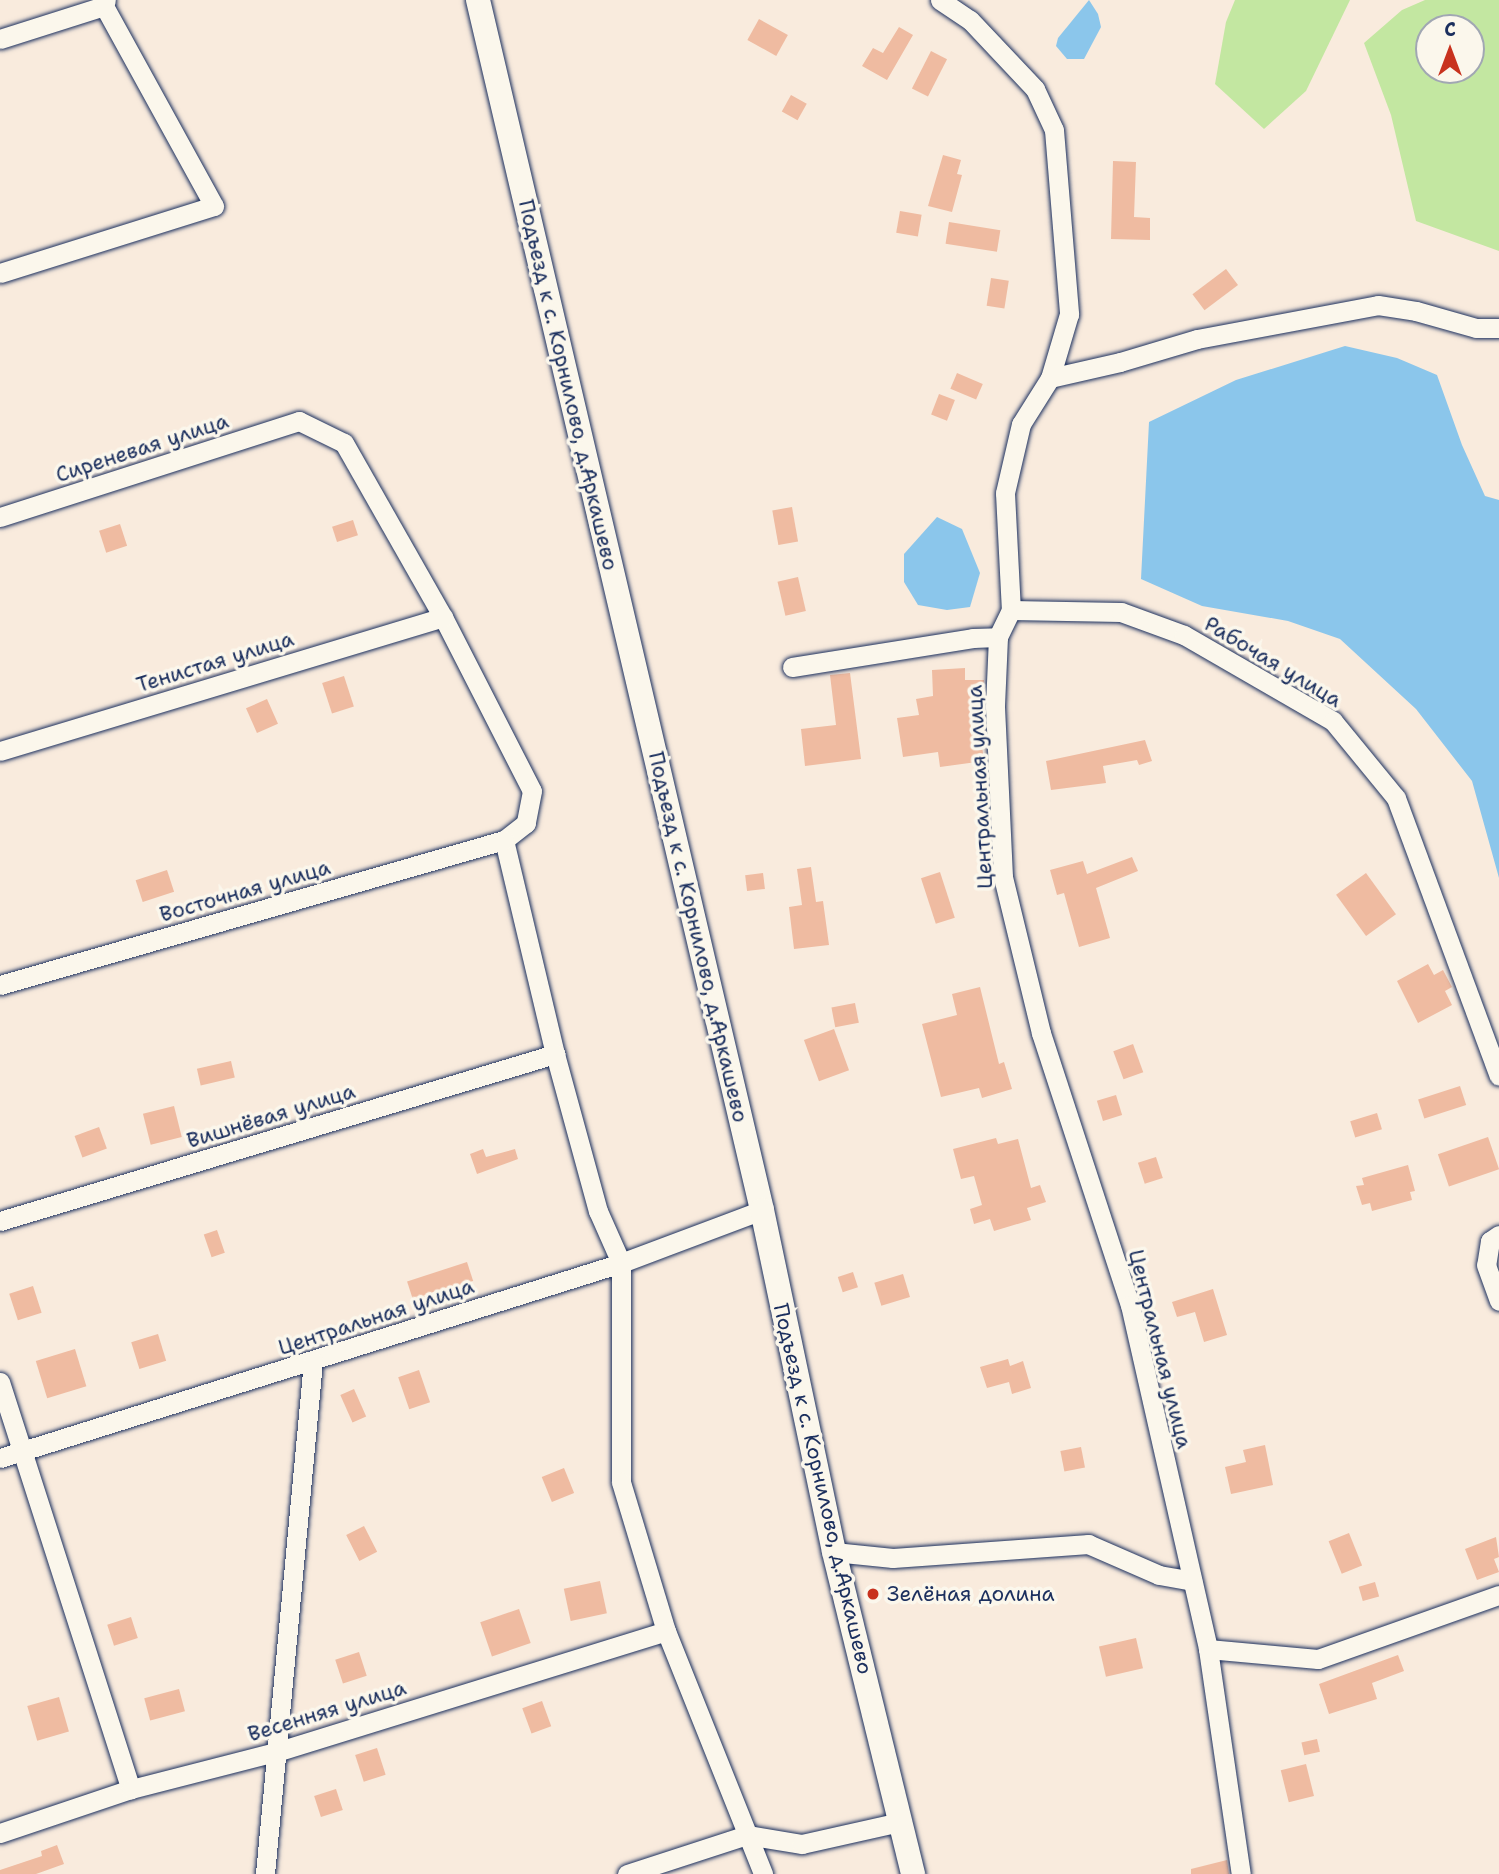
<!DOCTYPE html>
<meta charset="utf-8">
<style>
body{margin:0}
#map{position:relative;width:1499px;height:1874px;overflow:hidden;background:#f9ebdd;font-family:"Shantell Sans",sans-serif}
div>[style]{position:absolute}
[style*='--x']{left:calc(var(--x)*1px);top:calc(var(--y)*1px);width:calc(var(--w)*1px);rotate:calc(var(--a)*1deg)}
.green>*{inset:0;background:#c3e7a1}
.water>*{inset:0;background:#8bc6eb}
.building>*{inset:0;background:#efbba1;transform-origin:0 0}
.roads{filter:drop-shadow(0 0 2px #1b2f5e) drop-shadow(0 0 2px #1b2f5e)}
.minor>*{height:19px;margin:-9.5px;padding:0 9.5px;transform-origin:9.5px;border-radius:9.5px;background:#fbf7ec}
.tertiary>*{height:24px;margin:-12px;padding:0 12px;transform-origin:12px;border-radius:12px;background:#fbf7ec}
.dots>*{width:19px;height:19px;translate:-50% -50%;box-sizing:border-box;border:4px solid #fbf7ec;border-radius:50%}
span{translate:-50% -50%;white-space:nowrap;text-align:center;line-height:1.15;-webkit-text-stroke:7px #fbf7ec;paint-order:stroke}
.street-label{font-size:21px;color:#1b2f5e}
.poi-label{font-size:21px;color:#1b2f5e}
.left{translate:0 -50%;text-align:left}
.north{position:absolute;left:1415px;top:14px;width:70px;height:70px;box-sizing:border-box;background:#fbf7ec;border:2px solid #a1a7b3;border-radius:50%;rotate:0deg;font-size:19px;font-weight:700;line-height:28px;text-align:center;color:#1b2f5e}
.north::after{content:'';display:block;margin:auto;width:24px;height:32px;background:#c8321e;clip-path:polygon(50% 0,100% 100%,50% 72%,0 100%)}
</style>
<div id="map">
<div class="green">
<div style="clip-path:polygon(1235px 0,1350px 0,1306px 91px,1264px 129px,1215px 84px,1226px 22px)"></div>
<div style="clip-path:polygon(evenodd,1425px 0,1499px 0,1499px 251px,1416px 221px,1391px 115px,1364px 43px,1402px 10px,1425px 0,1471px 28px,1471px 70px,1429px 70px,1429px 28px,1471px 28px)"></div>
</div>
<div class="water">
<div style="clip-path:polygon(1089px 0,1098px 14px,1101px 27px,1084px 59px,1067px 59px,1056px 46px,1058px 38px)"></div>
<div style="clip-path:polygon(1345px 346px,1397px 358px,1437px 375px,1462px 445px,1485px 496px,1499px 500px,1499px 878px,1472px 781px,1416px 709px,1340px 639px,1288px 621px,1202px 606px,1141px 579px,1149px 422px,1236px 380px)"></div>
<div style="clip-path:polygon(937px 517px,962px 529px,980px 573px,970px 607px,947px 610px,918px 605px,904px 582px,904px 554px)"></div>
</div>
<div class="building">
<div style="left:759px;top:19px;width:33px;height:24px;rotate:29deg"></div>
<div style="clip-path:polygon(899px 27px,913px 35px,887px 80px,862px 66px,873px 48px,883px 53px)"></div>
<div style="left:931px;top:51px;width:18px;height:42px;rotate:27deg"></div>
<div style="left:791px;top:95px;width:18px;height:19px;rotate:29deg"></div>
<div style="clip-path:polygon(943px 155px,961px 160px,957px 174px,962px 175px,952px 212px,928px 206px)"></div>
<div style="clip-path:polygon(1113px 161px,1136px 162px,1134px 217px,1150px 218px,1150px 240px,1111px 239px)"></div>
<div style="left:900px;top:211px;width:22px;height:22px;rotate:10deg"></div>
<div style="left:949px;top:222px;width:52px;height:22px;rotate:9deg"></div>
<div style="left:1226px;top:269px;width:20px;height:42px;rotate:53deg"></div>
<div style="left:991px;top:278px;width:18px;height:28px;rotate:9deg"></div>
<div style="left:957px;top:373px;width:28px;height:17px;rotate:23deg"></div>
<div style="left:939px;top:394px;width:17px;height:22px;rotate:21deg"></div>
<div style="left:792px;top:507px;width:35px;height:20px;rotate:80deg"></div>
<div style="left:353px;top:520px;width:16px;height:22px;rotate:72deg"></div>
<div style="left:120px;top:524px;width:23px;height:22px;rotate:72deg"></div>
<div style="left:798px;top:577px;width:35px;height:21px;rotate:77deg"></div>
<div style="clip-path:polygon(965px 668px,965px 680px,984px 680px,983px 715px,978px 715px,984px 761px,940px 767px,938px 752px,903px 757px,897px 718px,919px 715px,916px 699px,933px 696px,932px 670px)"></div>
<div style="clip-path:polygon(850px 673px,861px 759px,805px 766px,801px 729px,836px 725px,830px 675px)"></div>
<div style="left:344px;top:676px;width:32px;height:23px;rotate:72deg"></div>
<div style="left:267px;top:699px;width:27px;height:23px;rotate:66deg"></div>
<div style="clip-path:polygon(1145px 740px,1152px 761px,1139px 765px,1137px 760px,1103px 766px,1106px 783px,1051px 790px,1046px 761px)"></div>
<div style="clip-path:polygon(1132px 857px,1138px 871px,1096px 888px,1110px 938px,1079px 947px,1064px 893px,1057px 895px,1050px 870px,1083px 861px,1087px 874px)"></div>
<div style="clip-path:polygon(811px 867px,816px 902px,823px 901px,829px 945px,794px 949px,789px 907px,802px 905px,797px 869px)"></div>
<div style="left:167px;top:870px;width:23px;height:33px;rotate:72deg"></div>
<div style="left:940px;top:872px;width:48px;height:20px;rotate:72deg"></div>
<div style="left:763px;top:873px;width:16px;height:18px;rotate:83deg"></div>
<div style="left:1366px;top:873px;width:51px;height:37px;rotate:54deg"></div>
<div style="clip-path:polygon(1428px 964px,1434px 975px,1443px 970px,1452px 987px,1445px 991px,1452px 1005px,1418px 1023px,1397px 981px)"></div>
<div style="clip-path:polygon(980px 987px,999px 1064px,1004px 1062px,1012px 1089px,982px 1098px,979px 1088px,941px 1097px,922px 1024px,957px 1015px,952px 994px)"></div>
<div style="left:855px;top:1003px;width:20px;height:24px;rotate:79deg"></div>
<div style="left:834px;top:1029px;width:44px;height:32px;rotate:70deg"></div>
<div style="left:1133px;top:1044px;width:30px;height:21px;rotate:70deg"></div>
<div style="left:231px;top:1061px;width:17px;height:35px;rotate:77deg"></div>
<div style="left:1460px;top:1086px;width:20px;height:44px;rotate:72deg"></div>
<div style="left:1116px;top:1095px;width:21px;height:20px;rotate:73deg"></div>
<div style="left:174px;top:1106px;width:32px;height:32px;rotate:76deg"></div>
<div style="left:1377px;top:1113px;width:17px;height:28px;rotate:73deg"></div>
<div style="left:99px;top:1127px;width:23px;height:26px;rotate:70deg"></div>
<div style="left:1488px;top:1137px;width:34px;height:53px;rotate:71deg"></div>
<div style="clip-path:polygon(996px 1138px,998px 1144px,1018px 1139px,1031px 1188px,1040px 1185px,1046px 1202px,1027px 1208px,1031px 1220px,994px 1231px,990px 1219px,974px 1224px,970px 1209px,982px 1205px,974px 1176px,961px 1179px,953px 1149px)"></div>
<div style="clip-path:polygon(483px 1149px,486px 1157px,515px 1149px,518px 1159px,477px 1174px,470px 1154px)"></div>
<div style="left:1156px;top:1157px;width:22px;height:19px;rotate:72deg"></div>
<div style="clip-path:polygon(1408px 1165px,1415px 1191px,1410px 1192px,1412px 1200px,1372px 1211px,1370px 1203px,1362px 1205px,1356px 1186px,1364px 1185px,1362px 1178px)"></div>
<div style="left:217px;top:1230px;width:24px;height:14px;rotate:71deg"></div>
<div style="left:467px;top:1262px;width:20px;height:63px;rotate:72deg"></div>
<div style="left:853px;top:1272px;width:16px;height:16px;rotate:72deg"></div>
<div style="left:903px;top:1274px;width:24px;height:30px;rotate:73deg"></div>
<div style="left:33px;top:1286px;width:28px;height:25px;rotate:72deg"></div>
<div style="clip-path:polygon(1213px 1289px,1227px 1335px,1204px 1342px,1195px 1312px,1177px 1317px,1172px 1302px)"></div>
<div style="left:158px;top:1334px;width:28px;height:28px;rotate:73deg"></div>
<div style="left:75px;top:1349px;width:39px;height:41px;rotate:73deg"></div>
<div style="clip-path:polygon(1008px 1359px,1010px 1366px,1023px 1361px,1031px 1388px,1012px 1394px,1009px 1382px,987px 1388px,980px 1367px)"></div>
<div style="left:419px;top:1370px;width:34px;height:22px;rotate:71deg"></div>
<div style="left:354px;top:1389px;width:30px;height:15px;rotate:66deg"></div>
<div style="clip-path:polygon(1265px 1445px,1273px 1485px,1231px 1494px,1225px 1467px,1246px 1462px,1243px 1450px)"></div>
<div style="left:1081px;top:1447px;width:21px;height:21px;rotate:79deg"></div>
<div style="left:564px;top:1468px;width:27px;height:24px;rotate:68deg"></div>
<div style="left:364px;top:1526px;width:29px;height:20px;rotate:63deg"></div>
<div style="left:1349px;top:1533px;width:35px;height:22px;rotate:68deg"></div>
<div style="clip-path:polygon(1496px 1537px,1499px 1557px,1494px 1559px,1499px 1572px,1477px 1580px,1465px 1549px)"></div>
<div style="left:600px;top:1581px;width:33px;height:37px;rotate:78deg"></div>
<div style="left:1375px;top:1582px;width:15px;height:17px;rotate:74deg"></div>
<div style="left:519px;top:1609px;width:36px;height:41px;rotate:71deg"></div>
<div style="left:131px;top:1617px;width:22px;height:25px;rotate:72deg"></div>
<div style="left:1136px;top:1638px;width:31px;height:38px;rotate:77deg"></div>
<div style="left:359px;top:1652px;width:25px;height:25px;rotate:72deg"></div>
<div style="clip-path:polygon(1398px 1655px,1404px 1671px,1372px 1683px,1377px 1699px,1329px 1714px,1319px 1684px)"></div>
<div style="left:179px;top:1689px;width:23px;height:36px;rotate:75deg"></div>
<div style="left:59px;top:1697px;width:36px;height:33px;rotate:74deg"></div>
<div style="left:542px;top:1701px;width:27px;height:21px;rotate:70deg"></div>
<div style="left:1317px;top:1739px;width:13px;height:16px;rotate:77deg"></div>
<div style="left:377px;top:1748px;width:28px;height:23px;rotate:72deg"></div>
<div style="left:1306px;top:1764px;width:33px;height:26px;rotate:76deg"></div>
<div style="left:336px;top:1789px;width:22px;height:23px;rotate:72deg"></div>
<div style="clip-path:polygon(57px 1845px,64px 1864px,36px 1874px,0 1874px,0 1870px,42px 1856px,41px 1851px)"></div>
<div style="clip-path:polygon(1227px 1860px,1229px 1874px,1191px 1874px,1191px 1869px)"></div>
</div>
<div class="roads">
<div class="minor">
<div style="--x:940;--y:0;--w:36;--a:34"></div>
<div style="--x:970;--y:20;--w:95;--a:46.7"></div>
<div style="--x:1035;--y:89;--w:45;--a:65.1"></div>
<div style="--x:1054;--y:130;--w:185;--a:85.3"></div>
<div style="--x:1069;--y:314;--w:67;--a:106.5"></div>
<div style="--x:1050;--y:378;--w:54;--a:122.2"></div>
<div style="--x:1021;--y:424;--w:71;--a:103.1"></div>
<div style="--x:1005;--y:493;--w:117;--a:87.1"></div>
<div style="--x:1011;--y:610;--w:30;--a:116"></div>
<div style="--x:998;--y:637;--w:70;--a:92.5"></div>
<div style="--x:995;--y:707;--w:170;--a:87.3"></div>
<div style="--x:1003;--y:877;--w:161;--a:76.3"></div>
<div style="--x:1041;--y:1033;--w:286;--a:71.9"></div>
<div style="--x:1130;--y:1305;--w:353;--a:77.2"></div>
<div style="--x:1208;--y:1649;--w:227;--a:81.7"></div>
<div style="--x:0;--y:39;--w:109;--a:-17.6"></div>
<div style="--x:0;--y:273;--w:224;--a:-17.4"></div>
<div style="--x:214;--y:206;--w:228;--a:-118.8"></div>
<div style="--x:104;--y:6;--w:6;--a:-72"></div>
<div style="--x:1050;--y:378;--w:72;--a:-12.9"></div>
<div style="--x:1120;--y:362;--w:80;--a:-16.6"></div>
<div style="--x:1197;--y:339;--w:184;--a:-10.6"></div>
<div style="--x:1378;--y:305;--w:38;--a:9"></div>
<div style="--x:1416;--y:311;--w:62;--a:15.8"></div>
<div style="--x:1476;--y:328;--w:23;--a:0"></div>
<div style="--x:0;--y:517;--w:314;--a:-17.8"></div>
<div style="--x:299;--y:421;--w:50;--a:26.1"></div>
<div style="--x:344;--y:443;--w:200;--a:60.4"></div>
<div style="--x:443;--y:617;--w:195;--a:62.9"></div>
<div style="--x:532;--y:791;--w:33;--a:101"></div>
<div style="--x:526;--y:823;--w:28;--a:142"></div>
<div style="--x:504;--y:840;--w:220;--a:76.6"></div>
<div style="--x:555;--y:1054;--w:163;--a:74.7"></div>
<div style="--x:598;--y:1211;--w:57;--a:66.1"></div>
<div style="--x:621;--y:1263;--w:219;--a:90"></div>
<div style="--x:621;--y:1482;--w:156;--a:73.2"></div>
<div style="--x:666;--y:1631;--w:262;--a:68.2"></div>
<div style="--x:1011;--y:610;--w:110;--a:1"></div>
<div style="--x:1121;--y:612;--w:67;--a:20.1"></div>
<div style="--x:1184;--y:635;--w:172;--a:30"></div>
<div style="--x:1333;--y:721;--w:99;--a:50.7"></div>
<div style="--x:1396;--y:798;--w:296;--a:69.7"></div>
<div style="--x:792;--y:667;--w:183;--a:-9.1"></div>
<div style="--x:973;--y:638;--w:25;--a:-2"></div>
<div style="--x:0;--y:751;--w:463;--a:-16.8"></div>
<div style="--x:0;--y:985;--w:524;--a:-16.05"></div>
<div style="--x:0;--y:1221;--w:580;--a:-16.75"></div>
<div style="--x:1499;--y:1235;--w:11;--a:146"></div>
<div style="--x:1490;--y:1241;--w:24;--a:99"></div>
<div style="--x:1486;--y:1265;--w:38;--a:70"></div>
<div style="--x:0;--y:1382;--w:428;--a:72.2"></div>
<div style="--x:0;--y:1458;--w:651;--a:-17.43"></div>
<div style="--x:621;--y:1263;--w:151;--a:-20.6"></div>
<div style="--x:834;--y:1552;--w:59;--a:5.8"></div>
<div style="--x:893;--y:1558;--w:196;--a:-4.1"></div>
<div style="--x:1088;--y:1544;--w:77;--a:23.6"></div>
<div style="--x:1159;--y:1575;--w:34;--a:10"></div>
<div style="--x:1208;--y:1649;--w:110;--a:5.2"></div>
<div style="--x:1318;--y:1659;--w:192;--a:-19.5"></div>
<div style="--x:0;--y:1833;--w:138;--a:-18.6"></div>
<div style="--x:131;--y:1789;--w:153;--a:-14.4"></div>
<div style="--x:279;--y:1751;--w:405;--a:-17.2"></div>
<div style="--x:265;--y:1874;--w:515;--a:-84.65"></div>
<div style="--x:627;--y:1874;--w:126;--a:-18"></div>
<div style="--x:747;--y:1835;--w:56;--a:9.3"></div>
<div style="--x:802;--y:1844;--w:100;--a:-12.7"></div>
</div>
<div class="tertiary">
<div style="--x:478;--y:0;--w:1243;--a:76.79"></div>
<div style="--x:762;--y:1210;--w:349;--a:78.1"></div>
<div style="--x:834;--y:1552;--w:332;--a:76.2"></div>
</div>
</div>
<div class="dots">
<div style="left:873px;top:1594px;background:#c8321e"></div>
</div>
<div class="street-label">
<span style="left:568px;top:385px;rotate:77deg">Подъезд к с. Корнилово, д.Аркашево</span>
<span style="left:142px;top:448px;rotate:-18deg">Сиреневая улица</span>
<span style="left:215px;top:662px;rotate:-17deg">Тенистая улица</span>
<span style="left:1273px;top:662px;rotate:31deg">Рабочая улица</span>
<span style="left:980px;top:787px;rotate:-93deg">Центральная улица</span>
<span style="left:245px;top:891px;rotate:-16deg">Восточная улица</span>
<span style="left:698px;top:937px;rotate:77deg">Подъезд к с. Корнилово, д.Аркашево</span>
<span style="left:271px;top:1116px;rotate:-17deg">Вишнёвая улица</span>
<span style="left:376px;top:1317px;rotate:-18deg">Центральная улица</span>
<span style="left:1160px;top:1349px;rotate:76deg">Центральная улица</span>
<span style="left:823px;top:1489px;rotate:77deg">Подъезд к с. Корнилово, д.Аркашево</span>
<span style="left:327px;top:1711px;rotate:-17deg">Весенняя улица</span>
</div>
<div class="poi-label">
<span class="left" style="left:887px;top:1594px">Зелёная долина</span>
</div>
<div class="north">С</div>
</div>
